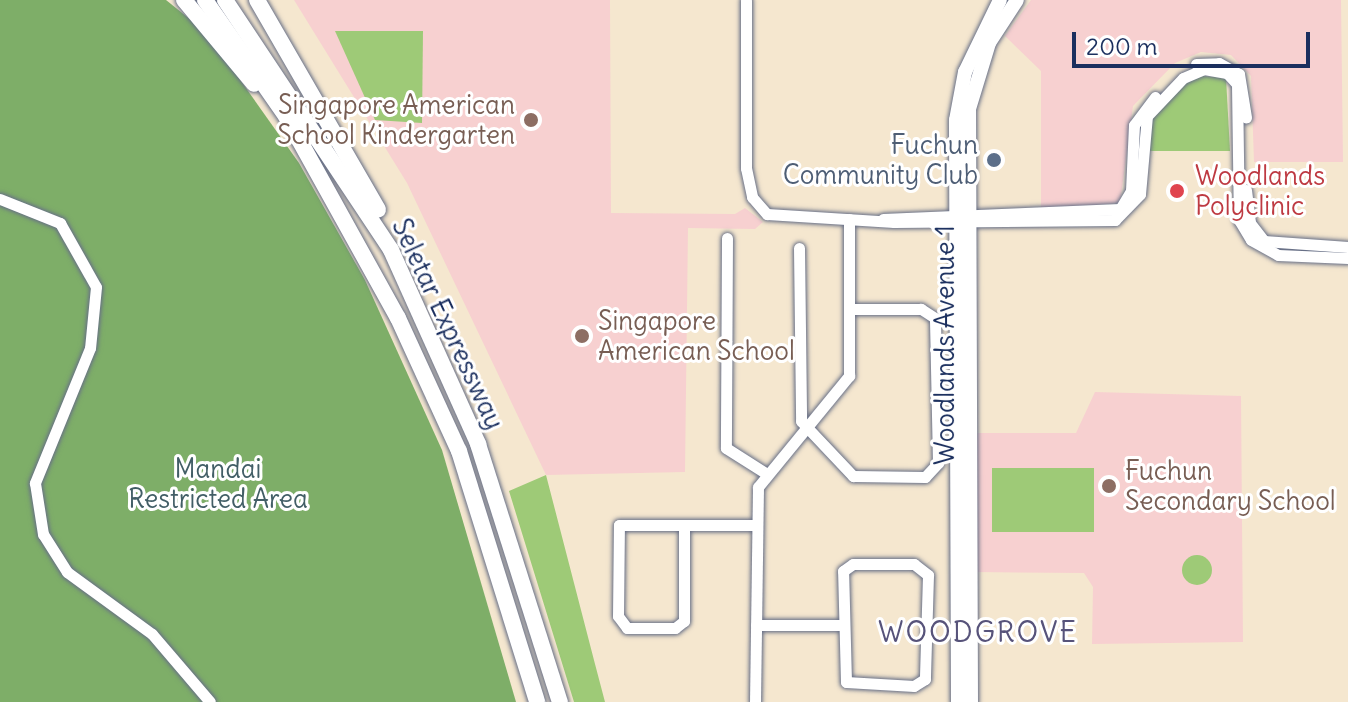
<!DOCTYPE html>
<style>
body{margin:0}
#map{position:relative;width:1348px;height:702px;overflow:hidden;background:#f5e7cf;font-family:Delius,sans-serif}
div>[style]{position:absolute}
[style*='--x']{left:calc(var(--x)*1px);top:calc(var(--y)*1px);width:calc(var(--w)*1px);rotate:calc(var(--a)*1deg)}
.built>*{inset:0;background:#f7d0d0}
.green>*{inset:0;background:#9eca77;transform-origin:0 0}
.round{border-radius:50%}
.forest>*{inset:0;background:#7eae68}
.roads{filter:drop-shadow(0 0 2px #676f86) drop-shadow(0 0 2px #676f86)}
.minor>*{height:11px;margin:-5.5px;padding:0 5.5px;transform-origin:5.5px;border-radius:5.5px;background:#fff}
.major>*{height:14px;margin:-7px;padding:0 7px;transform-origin:7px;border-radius:7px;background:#fff}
.highway>*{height:16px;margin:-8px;padding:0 8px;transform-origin:8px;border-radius:8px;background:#fff}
.dots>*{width:22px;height:22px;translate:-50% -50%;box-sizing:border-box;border:4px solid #fff;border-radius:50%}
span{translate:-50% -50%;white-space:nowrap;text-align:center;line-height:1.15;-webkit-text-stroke:6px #fff;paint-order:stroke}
.education-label{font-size:26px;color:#785e54}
.right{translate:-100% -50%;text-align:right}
.left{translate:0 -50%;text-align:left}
.service-label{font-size:26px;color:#4e5e75}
.health-label{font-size:26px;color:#be3a42}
.street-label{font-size:26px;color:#1b2f5e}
.park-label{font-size:26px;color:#425e66}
.neighbourhood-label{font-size:28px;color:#57537a;letter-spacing:2px}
.scale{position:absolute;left:1072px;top:32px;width:238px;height:36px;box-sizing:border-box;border:4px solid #1b2f5e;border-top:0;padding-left:10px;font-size:24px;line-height:28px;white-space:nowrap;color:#1b2f5e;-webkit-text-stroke:6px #fff;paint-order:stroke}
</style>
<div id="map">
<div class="built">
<div style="clip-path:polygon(294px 0,610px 0,611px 213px,735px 214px,745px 208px,763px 222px,755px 229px,688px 228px,685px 472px,546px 475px,407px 183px)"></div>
<div style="clip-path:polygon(1031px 0,1341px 0,1343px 162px,1254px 162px,1251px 76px,1231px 55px,1201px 52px,1175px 63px,1133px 106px,1120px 203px,1041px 209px,1041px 71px,1005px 36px)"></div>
<div style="clip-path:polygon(1095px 392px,1241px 396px,1243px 642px,1092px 644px,1093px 587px,1084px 573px,975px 572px,975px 433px,1076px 433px)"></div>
</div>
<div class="green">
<div style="clip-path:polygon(335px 31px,423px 31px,422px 123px,375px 120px)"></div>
<div style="clip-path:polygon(1191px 75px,1226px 78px,1230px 151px,1144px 151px,1146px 121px)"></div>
<div style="left:992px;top:468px;width:102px;height:64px"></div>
<div style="clip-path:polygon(546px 475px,595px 664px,605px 702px,574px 702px,509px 491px)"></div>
<div class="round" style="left:1182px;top:555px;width:30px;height:30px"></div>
</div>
<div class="forest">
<div style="clip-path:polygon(0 0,166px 0,207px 33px,299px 163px,365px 280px,442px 450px,516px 702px,0 702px)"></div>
</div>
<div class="roads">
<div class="minor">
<div style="--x:746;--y:0;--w:168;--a:90"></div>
<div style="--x:746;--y:168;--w:30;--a:78"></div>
<div style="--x:752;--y:197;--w:23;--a:49"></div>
<div style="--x:767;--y:214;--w:127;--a:3.6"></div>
<div style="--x:894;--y:222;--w:221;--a:-0.5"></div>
<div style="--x:1115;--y:220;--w:36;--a:-46"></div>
<div style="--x:1140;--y:194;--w:78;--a:-84.9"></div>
<div style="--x:1147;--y:116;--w:52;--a:-46.5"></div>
<div style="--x:1183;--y:78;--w:23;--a:-23"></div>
<div style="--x:1204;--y:69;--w:23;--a:10"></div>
<div style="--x:1227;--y:73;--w:15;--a:48"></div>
<div style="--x:1237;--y:84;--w:136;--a:89.2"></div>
<div style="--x:1239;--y:220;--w:23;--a:59"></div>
<div style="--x:1251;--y:240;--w:31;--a:29"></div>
<div style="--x:1278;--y:255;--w:70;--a:2.5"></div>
<div style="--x:1196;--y:64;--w:23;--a:-2"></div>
<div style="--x:1219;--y:63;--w:23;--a:29"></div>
<div style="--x:1239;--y:74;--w:44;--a:80.8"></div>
<div style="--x:1246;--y:190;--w:33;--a:83"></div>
<div style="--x:1250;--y:223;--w:23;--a:52"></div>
<div style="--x:1264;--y:241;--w:84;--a:4.1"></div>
<div style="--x:0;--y:199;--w:65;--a:21.8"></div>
<div style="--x:60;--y:223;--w:73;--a:60.6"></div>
<div style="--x:96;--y:287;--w:61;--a:95.6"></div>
<div style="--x:90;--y:348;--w:146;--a:112.2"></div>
<div style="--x:35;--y:483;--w:52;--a:81.1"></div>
<div style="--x:43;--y:534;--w:45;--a:57.7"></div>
<div style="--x:67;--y:572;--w:105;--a:36.1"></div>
<div style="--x:152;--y:634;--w:89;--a:49.5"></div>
<div style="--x:883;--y:219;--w:237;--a:-2.4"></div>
<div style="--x:1120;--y:209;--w:21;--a:-59"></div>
<div style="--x:1131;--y:191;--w:66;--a:-87.4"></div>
<div style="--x:1134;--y:125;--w:35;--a:-53"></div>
<div style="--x:727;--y:238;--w:210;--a:90.3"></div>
<div style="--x:726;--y:448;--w:45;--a:32.3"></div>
<div style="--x:799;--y:248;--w:173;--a:89.3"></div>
<div style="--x:801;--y:421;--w:76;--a:46.6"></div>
<div style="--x:853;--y:476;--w:72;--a:0.8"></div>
<div style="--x:925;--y:477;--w:19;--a:-47"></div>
<div style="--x:938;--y:463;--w:145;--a:-91.2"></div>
<div style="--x:935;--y:318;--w:17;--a:-147"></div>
<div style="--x:921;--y:309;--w:70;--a:180"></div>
<div style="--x:684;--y:525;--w:96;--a:90"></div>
<div style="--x:684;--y:621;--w:11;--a:142"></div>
<div style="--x:675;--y:628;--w:48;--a:180"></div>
<div style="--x:627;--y:628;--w:15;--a:-127"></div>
<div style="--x:618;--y:616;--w:91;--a:-89.4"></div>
<div style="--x:619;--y:525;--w:138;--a:0"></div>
<div style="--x:914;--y:564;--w:18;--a:38"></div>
<div style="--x:928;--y:575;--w:104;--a:91.7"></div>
<div style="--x:925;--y:679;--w:13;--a:148"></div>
<div style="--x:914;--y:686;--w:68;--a:-176.6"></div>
<div style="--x:846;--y:682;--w:111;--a:-91.5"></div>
<div style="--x:843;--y:571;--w:12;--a:-35"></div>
<div style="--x:853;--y:564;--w:61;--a:0"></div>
<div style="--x:756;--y:625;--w:85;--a:0"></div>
<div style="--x:755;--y:702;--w:215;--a:-89.2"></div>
<div style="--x:758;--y:487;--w:144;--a:-50.7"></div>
<div style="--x:849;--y:376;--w:157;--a:-90"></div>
</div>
<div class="major">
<div style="--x:958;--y:702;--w:582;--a:-90.2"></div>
<div style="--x:956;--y:120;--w:49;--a:-79.4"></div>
<div style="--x:965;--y:72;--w:80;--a:-64.1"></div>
<div style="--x:971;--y:702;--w:593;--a:-90.19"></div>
<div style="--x:969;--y:109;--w:69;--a:-73.1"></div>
<div style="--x:989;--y:43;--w:51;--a:-56.9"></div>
</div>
<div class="highway">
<div style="--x:184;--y:0;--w:109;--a:50.2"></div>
<div style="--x:205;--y:0;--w:141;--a:55.1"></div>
<div style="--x:286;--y:116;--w:231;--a:61"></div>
<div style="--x:398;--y:318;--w:146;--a:65.4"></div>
<div style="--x:459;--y:451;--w:263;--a:72.7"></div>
<div style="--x:225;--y:0;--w:300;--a:56.4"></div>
<div style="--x:391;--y:250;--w:213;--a:65.8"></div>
<div style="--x:478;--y:444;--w:271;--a:72.4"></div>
<div style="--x:257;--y:0;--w:242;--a:60"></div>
</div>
</div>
<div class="dots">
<div style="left:531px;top:120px;background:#8d6e63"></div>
<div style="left:994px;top:160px;background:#5c6f8a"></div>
<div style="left:1177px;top:191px;background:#e0444e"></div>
<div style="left:582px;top:336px;background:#8d6e63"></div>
<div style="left:1109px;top:486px;background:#8d6e63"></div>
</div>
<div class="education-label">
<span class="right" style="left:515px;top:120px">Singapore American<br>School Kindergarten</span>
<span class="left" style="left:598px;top:336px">Singapore<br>American School</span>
<span class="left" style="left:1125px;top:486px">Fuchun<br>Secondary School</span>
</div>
<div class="service-label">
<span class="right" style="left:978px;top:160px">Fuchun<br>Community Club</span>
</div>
<div class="health-label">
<span class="left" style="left:1195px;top:191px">Woodlands<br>Polyclinic</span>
</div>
<div class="street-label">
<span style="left:448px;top:324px;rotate:65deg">Seletar Expressway</span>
<span style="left:945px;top:345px;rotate:-90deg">Woodlands Avenue 1</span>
</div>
<div class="park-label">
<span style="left:218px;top:484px">Mandai<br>Restricted Area</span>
</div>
<div class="neighbourhood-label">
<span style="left:978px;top:632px">WOODGROVE</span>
</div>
<div class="scale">200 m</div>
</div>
